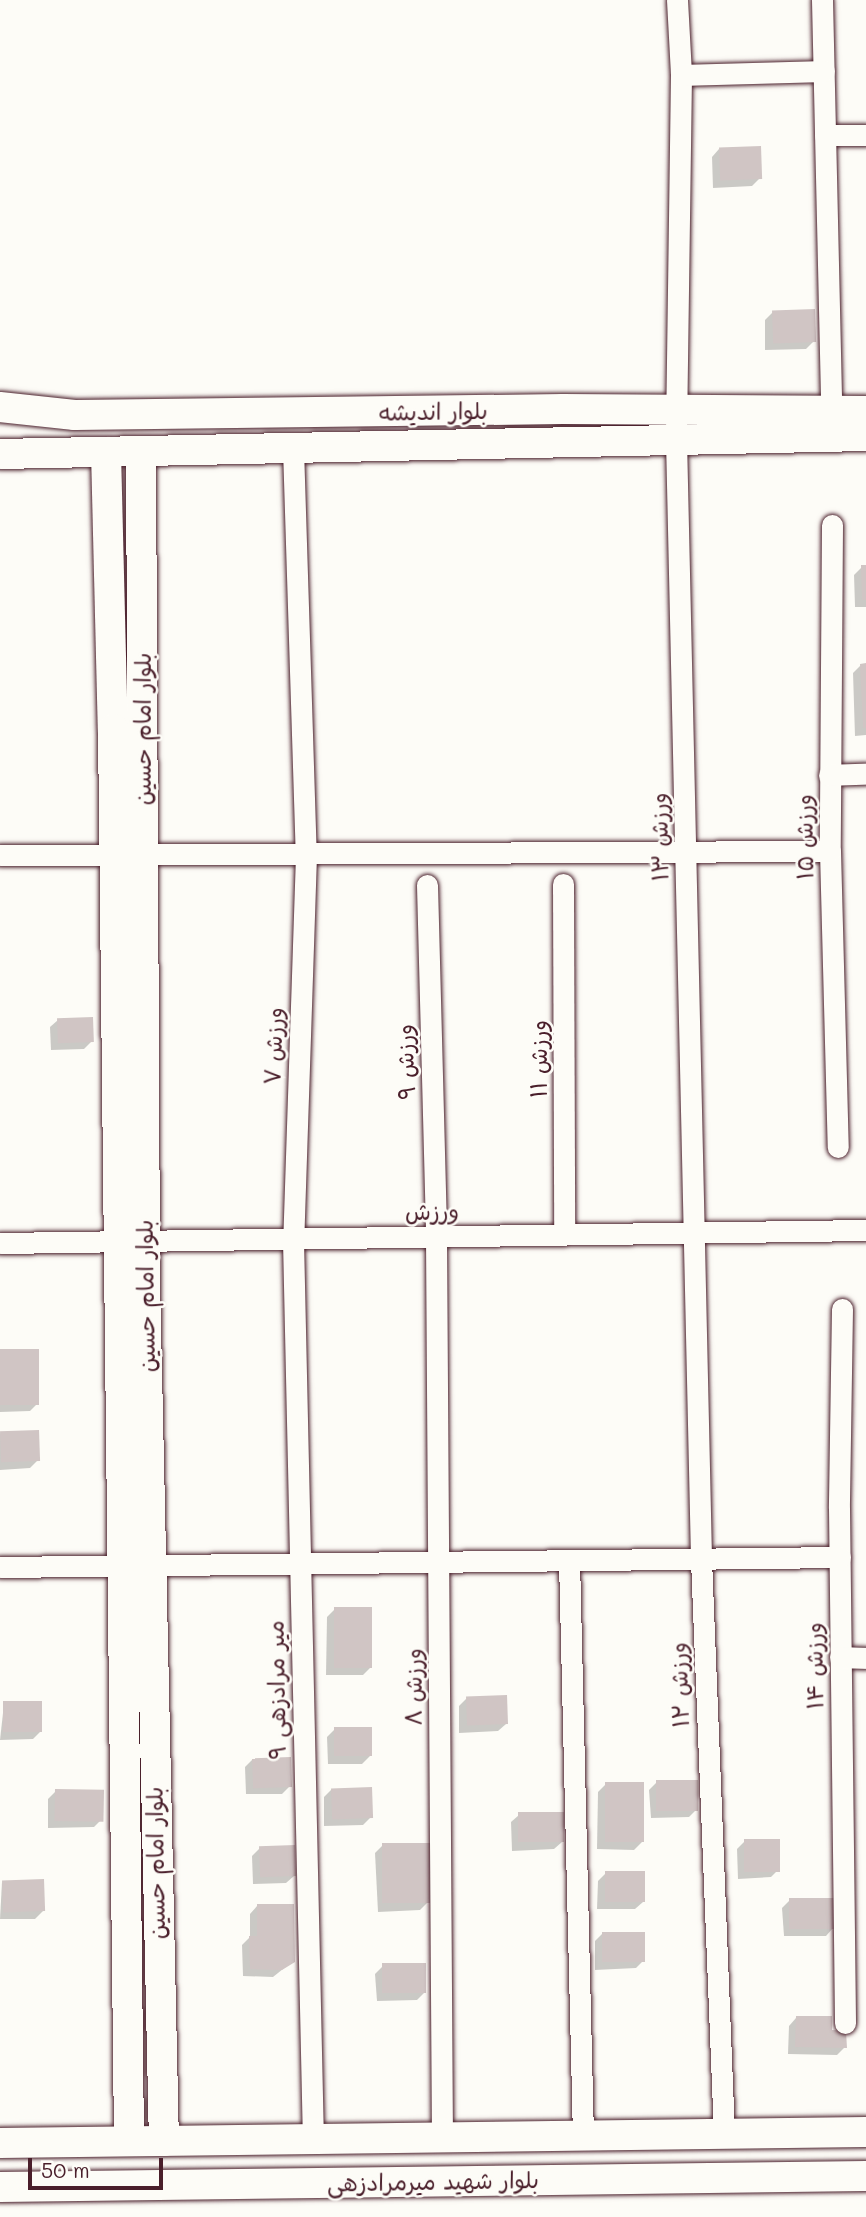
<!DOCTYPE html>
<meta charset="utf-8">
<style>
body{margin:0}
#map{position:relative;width:866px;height:2217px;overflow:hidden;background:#fdfcf7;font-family:Mali,"Playpen Sans Arabic",sans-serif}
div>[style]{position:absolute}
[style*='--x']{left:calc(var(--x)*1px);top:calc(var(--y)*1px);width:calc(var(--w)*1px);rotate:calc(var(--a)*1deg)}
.shadow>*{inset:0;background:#0003}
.building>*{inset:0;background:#d0c5c4;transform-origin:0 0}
.roads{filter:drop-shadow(0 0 2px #4a1f2b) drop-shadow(0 0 2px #4a1f2b)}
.street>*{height:21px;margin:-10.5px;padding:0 10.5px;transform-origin:10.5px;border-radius:10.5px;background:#fdfcf7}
.secondary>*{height:30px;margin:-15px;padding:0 15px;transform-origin:15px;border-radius:15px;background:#fdfcf7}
span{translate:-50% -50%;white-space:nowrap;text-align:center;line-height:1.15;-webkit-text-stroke:5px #fdfcf7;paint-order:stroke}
.street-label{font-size:23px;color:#4a1f2b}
.scale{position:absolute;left:28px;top:2158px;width:135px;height:32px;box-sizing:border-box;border:4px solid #4a1f2b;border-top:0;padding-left:9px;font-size:21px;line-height:24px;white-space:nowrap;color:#4a1f2b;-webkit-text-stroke:5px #fdfcf7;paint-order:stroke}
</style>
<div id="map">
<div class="shadow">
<div style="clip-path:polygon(719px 149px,760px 178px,752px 186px,713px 188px,712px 157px)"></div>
<div style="clip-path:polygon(773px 312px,814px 341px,806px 349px,765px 350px,765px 320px)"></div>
<div style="clip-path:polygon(862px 567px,866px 567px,866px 607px,855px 607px,854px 575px)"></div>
<div style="clip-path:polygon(861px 665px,866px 665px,866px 735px,855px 736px,853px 673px)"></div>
<div style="clip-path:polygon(58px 1020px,92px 1041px,84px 1049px,51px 1050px,50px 1027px)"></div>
<div style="clip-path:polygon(0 1351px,38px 1403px,30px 1411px,0 1412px)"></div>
<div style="clip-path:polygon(0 1433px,38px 1460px,30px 1468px,0 1470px)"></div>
<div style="clip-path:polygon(335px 1609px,371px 1667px,363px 1675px,326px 1675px,327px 1617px)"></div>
<div style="clip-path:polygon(467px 1698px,506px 1724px,498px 1731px,459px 1733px,459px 1706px)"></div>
<div style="clip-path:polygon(4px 1704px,41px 1731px,33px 1739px,0 1740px)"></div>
<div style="clip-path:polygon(335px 1729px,370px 1756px,362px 1764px,328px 1764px,327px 1737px)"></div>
<div style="clip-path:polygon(253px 1759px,290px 1786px,282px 1794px,246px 1794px,245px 1767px)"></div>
<div style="clip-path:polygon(657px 1782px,697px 1809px,689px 1817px,651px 1818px,649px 1790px)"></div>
<div style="clip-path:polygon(606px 1784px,642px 1842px,634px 1850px,597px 1849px,598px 1792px)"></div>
<div style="clip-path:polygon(332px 1789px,371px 1817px,363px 1825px,324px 1826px,324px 1797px)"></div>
<div style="clip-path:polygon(56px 1791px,102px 1819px,94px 1827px,48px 1828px,48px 1799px)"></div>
<div style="clip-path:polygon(519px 1815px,562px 1842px,554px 1849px,512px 1851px,511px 1822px)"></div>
<div style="clip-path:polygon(745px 1841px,779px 1869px,771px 1877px,738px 1879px,737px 1849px)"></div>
<div style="clip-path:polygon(383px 1845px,428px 1902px,420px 1910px,378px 1912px,375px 1853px)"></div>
<div style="clip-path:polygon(260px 1848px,294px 1876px,286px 1883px,253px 1884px,252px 1856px)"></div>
<div style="clip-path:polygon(606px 1873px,643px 1902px,635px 1909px,597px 1909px,598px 1881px)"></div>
<div style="clip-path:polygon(2px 1882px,43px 1911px,35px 1919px,0 1919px)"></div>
<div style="clip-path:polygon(790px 1900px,833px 1928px,826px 1936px,784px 1936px,782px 1908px)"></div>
<div style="clip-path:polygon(257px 1906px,293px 1961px,273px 1977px,243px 1976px,242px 1945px,250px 1937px,250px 1914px)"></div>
<div style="clip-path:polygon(603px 1933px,644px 1960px,636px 1968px,595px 1970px,595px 1941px)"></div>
<div style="clip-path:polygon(383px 1966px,425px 1992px,417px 2000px,377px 2001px,375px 1974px)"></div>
<div style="clip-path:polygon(796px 2018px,830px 2032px,845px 2047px,837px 2055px,788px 2054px,789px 2026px)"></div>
</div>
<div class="building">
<div style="left:761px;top:146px;width:33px;height:42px;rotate:88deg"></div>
<div style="left:815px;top:309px;width:33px;height:43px;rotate:88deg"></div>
<div style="clip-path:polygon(861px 565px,866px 565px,866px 600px,862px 600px)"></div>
<div style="clip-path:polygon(866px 663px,866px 728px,863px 728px,860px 664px)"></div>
<div style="left:93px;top:1017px;width:25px;height:36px;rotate:88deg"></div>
<div style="left:0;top:1349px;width:39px;height:56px"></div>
<div style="left:39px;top:1430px;width:31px;height:39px;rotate:88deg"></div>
<div style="left:334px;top:1607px;width:38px;height:61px"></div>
<div style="left:507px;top:1695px;width:29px;height:41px;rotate:88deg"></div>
<div style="left:42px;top:1701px;width:31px;height:39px;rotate:90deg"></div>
<div style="left:372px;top:1727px;width:29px;height:38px;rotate:90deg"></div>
<div style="left:291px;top:1757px;width:30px;height:39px;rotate:88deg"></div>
<div style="left:656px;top:1780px;width:42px;height:31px"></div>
<div style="left:605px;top:1782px;width:39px;height:60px"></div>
<div style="left:372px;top:1787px;width:31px;height:41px;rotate:88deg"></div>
<div style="left:55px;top:1789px;width:49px;height:32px;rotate:1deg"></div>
<div style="left:564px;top:1812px;width:30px;height:46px;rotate:90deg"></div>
<div style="left:744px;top:1839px;width:36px;height:33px"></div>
<div style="left:430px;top:1843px;width:60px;height:48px;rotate:90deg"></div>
<div style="left:295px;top:1845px;width:31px;height:36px;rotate:88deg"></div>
<div style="left:645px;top:1871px;width:31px;height:40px;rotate:90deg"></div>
<div style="left:44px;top:1879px;width:32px;height:42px;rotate:88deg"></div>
<div style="left:789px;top:1898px;width:46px;height:31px"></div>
<div style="clip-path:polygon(257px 1904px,294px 1904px,295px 1962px,282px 1970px,250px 1969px,249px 1936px,257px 1936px)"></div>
<div style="left:602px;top:1932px;width:43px;height:30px"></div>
<div style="left:426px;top:1963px;width:30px;height:44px;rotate:90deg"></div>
<div style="clip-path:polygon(796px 2016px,832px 2016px,832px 2030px,846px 2031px,847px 2048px,795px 2047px)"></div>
</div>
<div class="roads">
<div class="street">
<div style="--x:677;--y:0;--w:75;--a:86.9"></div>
<div style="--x:681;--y:75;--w:364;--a:90.8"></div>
<div style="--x:676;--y:439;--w:1120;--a:88.72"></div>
<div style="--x:701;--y:1559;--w:575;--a:87.71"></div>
<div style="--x:822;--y:0;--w:412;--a:88.7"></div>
<div style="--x:681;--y:75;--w:143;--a:-1.6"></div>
<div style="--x:825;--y:135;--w:41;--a:0"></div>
<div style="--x:293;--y:448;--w:407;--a:88.2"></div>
<div style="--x:306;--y:855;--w:385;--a:91.9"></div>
<div style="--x:293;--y:1240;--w:899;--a:88.73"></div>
<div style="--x:832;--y:525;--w:326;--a:90.4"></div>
<div style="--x:830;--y:851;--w:296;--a:88.5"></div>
<div style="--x:829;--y:775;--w:37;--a:-2"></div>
<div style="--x:0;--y:855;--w:830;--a:-0.28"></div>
<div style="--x:563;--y:884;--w:349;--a:89.8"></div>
<div style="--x:427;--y:885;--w:352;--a:88.5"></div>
<div style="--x:436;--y:1237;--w:900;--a:89.62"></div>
<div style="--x:0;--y:1243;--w:866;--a:-0.86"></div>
<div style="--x:842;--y:1309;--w:199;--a:90.9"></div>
<div style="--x:839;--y:1508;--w:515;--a:89.33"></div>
<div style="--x:569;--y:1560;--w:576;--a:88.61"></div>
<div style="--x:0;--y:1567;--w:840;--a:-0.68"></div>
<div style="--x:840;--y:1657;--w:26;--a:2"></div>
</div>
<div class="secondary">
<div style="--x:0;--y:407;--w:75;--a:6.1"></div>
<div style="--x:75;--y:415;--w:488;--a:-0.7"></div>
<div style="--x:563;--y:409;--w:303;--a:0.4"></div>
<div style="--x:141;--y:451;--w:829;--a:89.72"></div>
<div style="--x:145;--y:1280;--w:861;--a:88.74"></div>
<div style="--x:106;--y:452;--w:277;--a:88.6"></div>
<div style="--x:113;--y:729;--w:1412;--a:89.35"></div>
<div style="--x:0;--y:454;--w:866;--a:-1.19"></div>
<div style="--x:0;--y:2143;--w:866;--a:-0.73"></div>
<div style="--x:0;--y:2187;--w:866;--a:-0.73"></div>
</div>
</div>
<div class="street-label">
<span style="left:433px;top:411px;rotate:-1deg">بلوار اندیشه</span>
<span style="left:142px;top:729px;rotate:-90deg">بلوار امام حسین</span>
<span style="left:659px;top:837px;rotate:-91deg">ورزش ۱۳</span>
<span style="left:804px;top:837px;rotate:-91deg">ورزش ۱۵</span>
<span style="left:273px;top:1046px;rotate:-88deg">ورزش ۷</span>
<span style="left:538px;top:1059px;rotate:-90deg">ورزش ۱۱</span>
<span style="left:405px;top:1062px;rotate:-92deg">ورزش ۹</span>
<span style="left:432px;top:1211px;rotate:-1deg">ورزش</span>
<span style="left:145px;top:1296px;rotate:-91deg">بلوار امام حسین</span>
<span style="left:814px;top:1666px;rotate:-91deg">ورزش ۱۴</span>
<span style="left:679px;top:1685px;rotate:-92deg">ورزش ۱۲</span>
<span style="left:413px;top:1687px;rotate:-90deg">ورزش ۸</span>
<span style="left:276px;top:1690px;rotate:-91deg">میر مرادزهی ۹</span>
<span style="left:155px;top:1863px;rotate:-91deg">بلوار امام حسین</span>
<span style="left:433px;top:2181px;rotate:-1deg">بلوار شهید میرمرادزهی</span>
</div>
<div class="scale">50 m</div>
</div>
